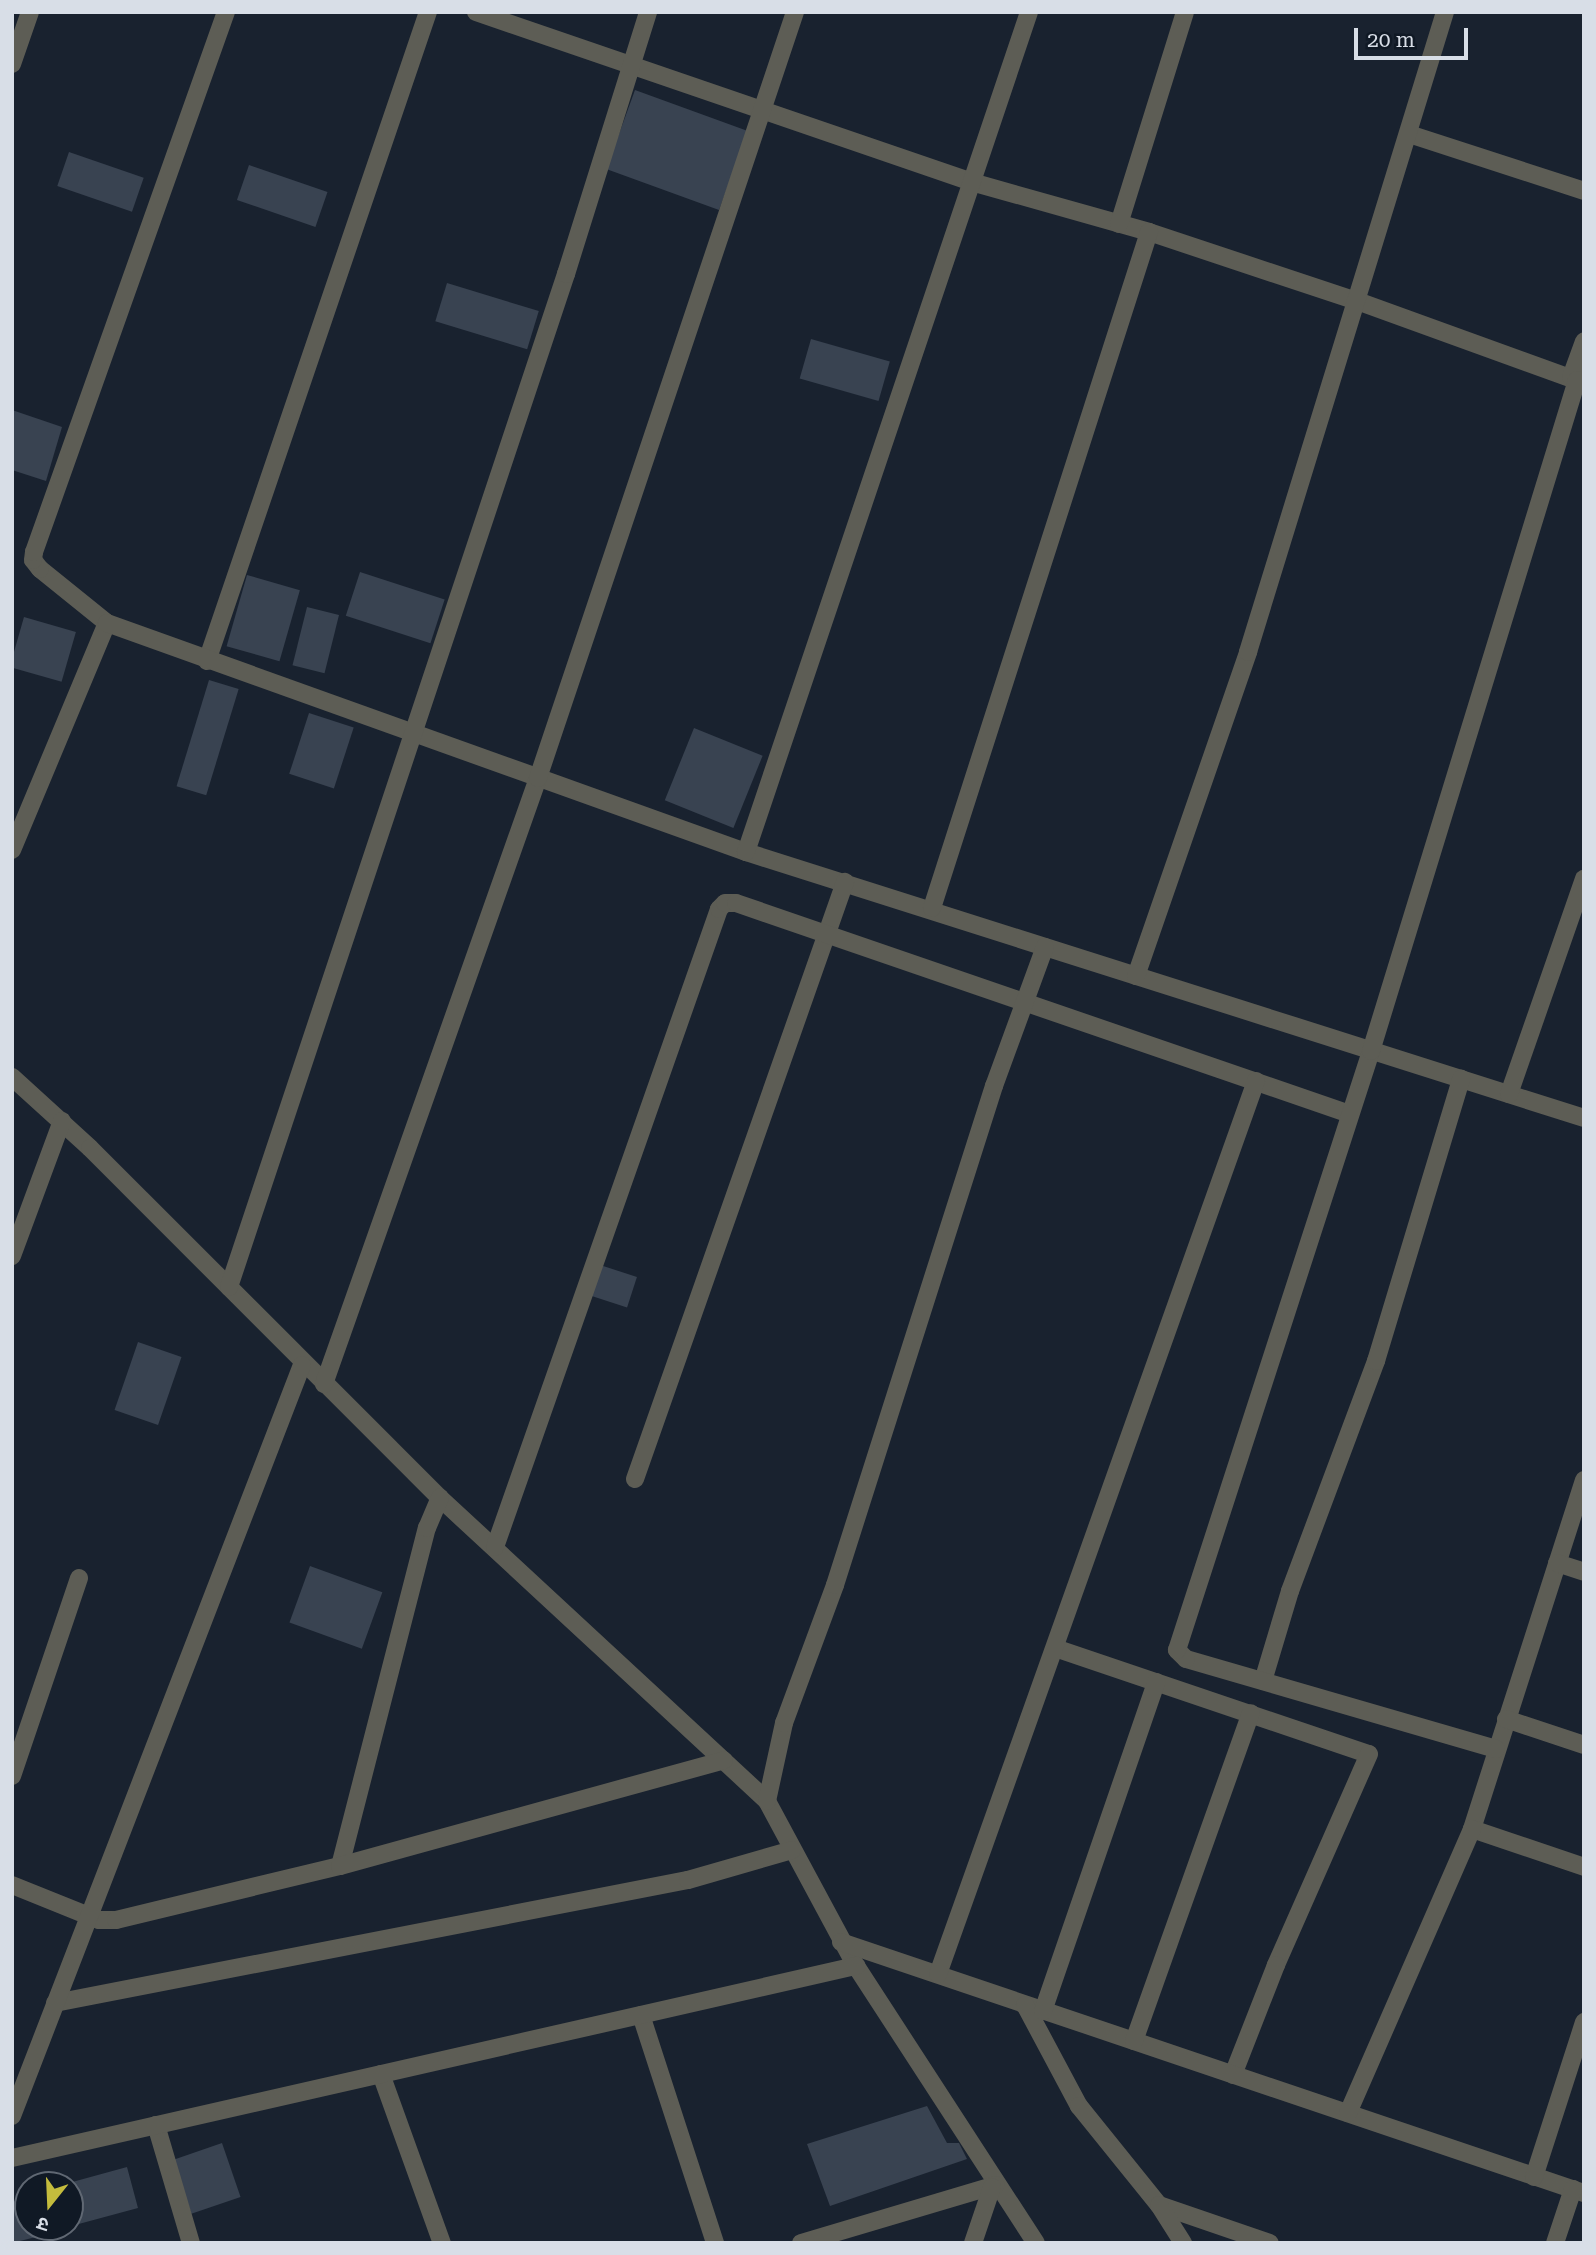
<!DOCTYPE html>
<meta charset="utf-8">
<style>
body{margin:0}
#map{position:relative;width:1596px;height:2255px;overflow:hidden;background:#19222f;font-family:"Roboto Serif","Noto Sans Devanagari",serif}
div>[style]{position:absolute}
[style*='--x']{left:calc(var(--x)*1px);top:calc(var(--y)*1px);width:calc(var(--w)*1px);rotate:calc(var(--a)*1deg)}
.building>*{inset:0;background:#394351;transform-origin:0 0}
.minor>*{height:18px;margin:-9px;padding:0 9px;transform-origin:9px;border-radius:9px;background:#5d5d55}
span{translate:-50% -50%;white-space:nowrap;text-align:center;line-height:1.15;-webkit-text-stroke:5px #101925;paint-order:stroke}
.frame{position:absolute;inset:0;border:14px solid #d8dee7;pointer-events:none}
.north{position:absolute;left:14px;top:2171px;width:70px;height:70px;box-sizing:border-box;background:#101925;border:2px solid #606873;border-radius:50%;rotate:198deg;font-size:19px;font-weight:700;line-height:28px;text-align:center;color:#d8dee7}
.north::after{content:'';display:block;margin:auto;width:24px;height:32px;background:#c4bc3d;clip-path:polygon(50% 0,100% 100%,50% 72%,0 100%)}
.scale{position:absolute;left:1354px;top:28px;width:114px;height:32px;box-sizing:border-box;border:4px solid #d8dee7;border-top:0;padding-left:9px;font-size:21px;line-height:24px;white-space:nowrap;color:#d8dee7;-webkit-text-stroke:5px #101925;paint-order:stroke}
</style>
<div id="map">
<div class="building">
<div style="left:635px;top:90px;width:120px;height:84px;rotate:20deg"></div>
<div style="left:69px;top:152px;width:79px;height:36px;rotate:19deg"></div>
<div style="left:249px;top:165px;width:83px;height:37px;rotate:19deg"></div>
<div style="left:447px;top:283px;width:96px;height:40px;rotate:17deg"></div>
<div style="left:811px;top:339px;width:82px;height:41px;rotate:16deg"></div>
<div style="clip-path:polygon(12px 410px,62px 427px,46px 481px,12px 470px)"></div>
<div style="left:360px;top:572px;width:89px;height:46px;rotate:18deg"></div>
<div style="left:247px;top:575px;width:55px;height:74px;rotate:16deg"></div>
<div style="left:307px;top:607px;width:33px;height:60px;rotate:14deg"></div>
<div style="left:24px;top:617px;width:54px;height:52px;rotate:16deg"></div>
<div style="left:209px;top:680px;width:31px;height:111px;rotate:17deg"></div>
<div style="left:309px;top:713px;width:47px;height:64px;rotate:18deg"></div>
<div style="left:694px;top:728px;width:74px;height:78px;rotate:22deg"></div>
<div style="left:597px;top:1264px;width:42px;height:32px;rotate:18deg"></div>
<div style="left:138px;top:1342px;width:46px;height:72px;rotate:19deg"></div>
<div style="left:310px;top:1566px;width:77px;height:60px;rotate:20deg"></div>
<div style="clip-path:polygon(927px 2106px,947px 2143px,959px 2143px,967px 2159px,830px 2206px,807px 2144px)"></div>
<div style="left:222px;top:2143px;width:57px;height:52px;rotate:71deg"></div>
<div style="clip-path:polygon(127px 2167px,138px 2208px,75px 2225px,70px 2185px,65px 2184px)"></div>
<div style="clip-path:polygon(28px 2198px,28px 2227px,38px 2227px,40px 2236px,12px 2243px,12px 2202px)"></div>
</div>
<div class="minor">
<div style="--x:476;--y:12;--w:527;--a:18.92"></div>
<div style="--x:975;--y:183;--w:181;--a:15.7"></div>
<div style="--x:1149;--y:232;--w:222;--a:18.4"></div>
<div style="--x:1360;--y:302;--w:238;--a:19.9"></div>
<div style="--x:12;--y:64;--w:55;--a:-70.9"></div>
<div style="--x:1409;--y:134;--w:184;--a:18"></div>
<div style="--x:1119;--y:224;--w:222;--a:-72.7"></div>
<div style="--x:1571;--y:377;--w:38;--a:-70"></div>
<div style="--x:107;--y:623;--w:86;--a:-141.1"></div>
<div style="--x:40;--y:569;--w:11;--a:-128"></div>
<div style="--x:33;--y:560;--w:8;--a:-83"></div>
<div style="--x:34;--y:552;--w:573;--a:-70.43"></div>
<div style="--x:207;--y:661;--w:686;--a:-71.2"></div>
<div style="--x:12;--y:850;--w:246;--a:-67.3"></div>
<div style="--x:107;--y:623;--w:679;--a:19.72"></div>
<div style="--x:746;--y:852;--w:879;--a:17.61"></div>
<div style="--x:746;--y:852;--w:886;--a:-71.38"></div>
<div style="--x:932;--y:908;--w:710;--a:-72.2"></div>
<div style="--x:1136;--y:976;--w:343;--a:-70.9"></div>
<div style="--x:1248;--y:652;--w:670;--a:-72.89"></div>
<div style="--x:12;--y:1077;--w:105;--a:42.3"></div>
<div style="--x:90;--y:1148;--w:495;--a:45"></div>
<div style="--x:440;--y:1498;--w:446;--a:42.8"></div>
<div style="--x:767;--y:1801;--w:187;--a:61.7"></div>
<div style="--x:856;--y:1966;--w:330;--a:57"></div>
<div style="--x:1509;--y:1094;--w:228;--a:-70.8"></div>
<div style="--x:12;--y:1256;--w:144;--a:-69.7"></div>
<div style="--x:229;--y:1287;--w:1068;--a:-71.6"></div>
<div style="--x:566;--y:274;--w:275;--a:-72.6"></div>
<div style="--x:324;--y:1384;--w:643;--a:-70.55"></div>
<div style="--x:538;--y:778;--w:808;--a:-71.45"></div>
<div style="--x:635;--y:1479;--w:633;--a:-70.62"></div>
<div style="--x:1584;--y:1480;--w:367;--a:107.8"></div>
<div style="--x:1472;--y:1829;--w:118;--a:18.7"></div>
<div style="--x:495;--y:1547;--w:676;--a:-70.65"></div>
<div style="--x:719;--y:909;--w:8;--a:-45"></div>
<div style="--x:725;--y:903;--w:11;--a:0"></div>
<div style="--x:736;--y:903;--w:649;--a:18.97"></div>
<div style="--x:1557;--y:1563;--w:28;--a:18"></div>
<div style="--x:1055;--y:1648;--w:331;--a:18.7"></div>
<div style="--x:1369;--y:1754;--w:231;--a:113.8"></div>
<div style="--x:1276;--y:1965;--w:118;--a:111.4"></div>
<div style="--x:1263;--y:1681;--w:94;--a:-73.3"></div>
<div style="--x:1290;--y:1591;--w:246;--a:-69.5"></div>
<div style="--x:1376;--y:1361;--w:295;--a:-73.2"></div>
<div style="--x:1506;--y:1719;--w:82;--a:18.4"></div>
<div style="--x:1496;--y:1749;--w:323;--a:-163.8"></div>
<div style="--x:1186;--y:1659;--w:13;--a:-135"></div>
<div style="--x:1177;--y:1650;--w:630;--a:-72.05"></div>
<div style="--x:1371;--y:1051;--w:702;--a:-72.93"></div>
<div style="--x:12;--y:1776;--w:209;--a:-71.3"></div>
<div style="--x:767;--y:1801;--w:80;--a:-77.7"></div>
<div style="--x:784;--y:1723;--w:147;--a:-69.7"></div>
<div style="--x:835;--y:1585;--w:524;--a:-72.33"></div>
<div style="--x:994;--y:1086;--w:148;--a:-69.9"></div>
<div style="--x:340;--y:1866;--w:349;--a:-75.6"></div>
<div style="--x:427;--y:1528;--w:33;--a:-67"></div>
<div style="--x:12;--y:1885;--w:94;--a:21.9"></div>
<div style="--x:99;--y:1920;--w:17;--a:0"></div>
<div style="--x:116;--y:1920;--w:230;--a:-13.6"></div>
<div style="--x:340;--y:1866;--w:398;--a:-15.4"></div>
<div style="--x:841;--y:1942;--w:784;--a:18.67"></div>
<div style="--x:938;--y:1974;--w:948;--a:-70.4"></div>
<div style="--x:55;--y:2003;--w:645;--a:-11"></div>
<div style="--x:688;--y:1880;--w:108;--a:-16.1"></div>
<div style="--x:1025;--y:2005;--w:115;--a:61.9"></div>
<div style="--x:1079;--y:2106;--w:127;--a:51.1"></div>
<div style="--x:1159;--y:2205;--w:117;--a:18.9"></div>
<div style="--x:1043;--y:2011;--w:348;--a:-71"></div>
<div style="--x:641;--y:2015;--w:240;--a:72"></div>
<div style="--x:1134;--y:2041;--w:348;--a:-70.4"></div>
<div style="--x:381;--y:2074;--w:180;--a:70.2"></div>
<div style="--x:1348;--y:2113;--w:310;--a:-66.4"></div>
<div style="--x:12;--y:2116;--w:805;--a:-68.89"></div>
<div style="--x:156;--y:2125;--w:123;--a:73.5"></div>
<div style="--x:12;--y:2158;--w:866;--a:-12.82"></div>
<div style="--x:1534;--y:2177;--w:163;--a:-72.1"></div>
<div style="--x:1159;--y:2205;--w:45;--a:57.7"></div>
<div style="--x:801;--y:2243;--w:203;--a:-16.6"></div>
<div style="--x:973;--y:2243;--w:59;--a:-71.3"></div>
<div style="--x:1555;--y:2243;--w:57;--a:-71.6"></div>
</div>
<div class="frame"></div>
<div class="north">उ</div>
<div class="scale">20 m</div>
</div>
